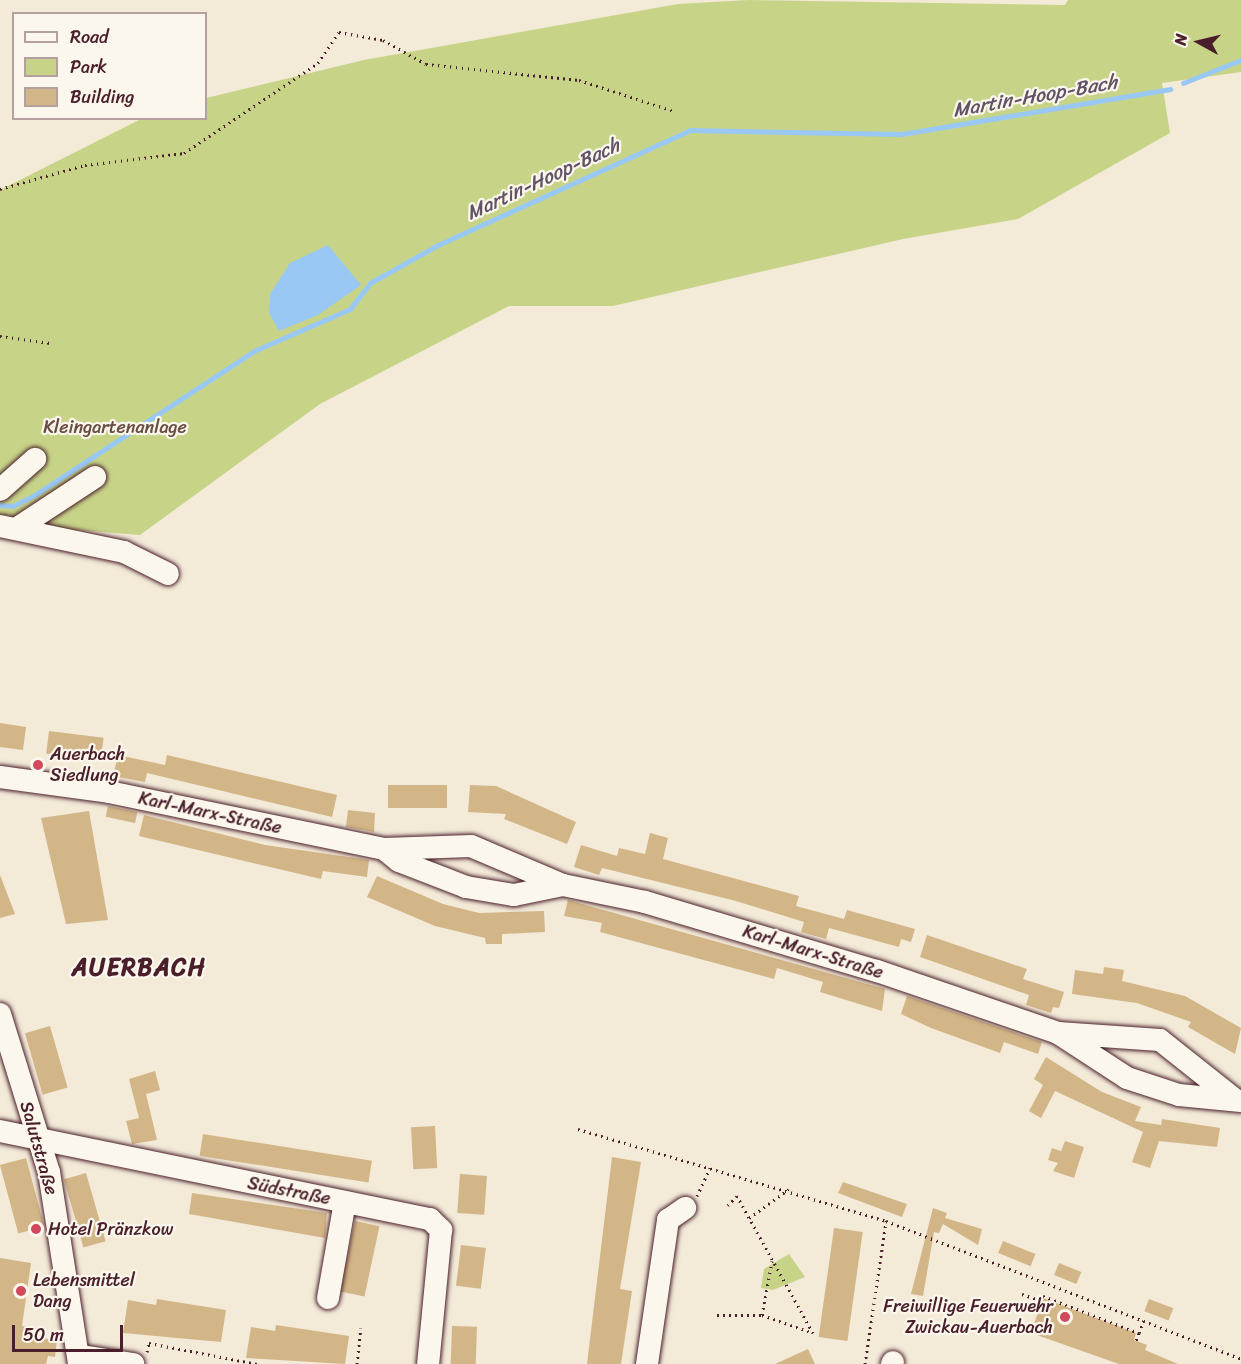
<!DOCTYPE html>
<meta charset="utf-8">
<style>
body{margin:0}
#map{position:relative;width:1241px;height:1364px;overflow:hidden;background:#f3ead8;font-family:Sriracha,sans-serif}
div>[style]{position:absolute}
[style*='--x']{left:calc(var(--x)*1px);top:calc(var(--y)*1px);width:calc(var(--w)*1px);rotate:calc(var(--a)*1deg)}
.green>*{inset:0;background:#c7d488}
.water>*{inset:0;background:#99c8f4}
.stream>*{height:4.5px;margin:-2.25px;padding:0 2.25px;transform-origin:2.25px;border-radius:2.25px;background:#99c8f4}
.building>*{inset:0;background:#d3b687;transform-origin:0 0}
.path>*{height:3px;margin-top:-1.5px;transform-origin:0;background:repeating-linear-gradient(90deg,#4a1f2b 0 1.5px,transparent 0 6px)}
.roads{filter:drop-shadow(0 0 2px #4a1f2b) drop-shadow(0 0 2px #4a1f2b)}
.minor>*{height:22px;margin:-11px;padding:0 11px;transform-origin:11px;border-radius:11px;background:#fbf7ec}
.dots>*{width:16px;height:16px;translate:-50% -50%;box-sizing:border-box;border:3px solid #fbf7ec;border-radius:50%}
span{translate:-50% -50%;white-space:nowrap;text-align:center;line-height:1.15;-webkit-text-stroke:4.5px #fbf7ec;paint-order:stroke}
.park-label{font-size:18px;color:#694c42}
.poi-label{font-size:18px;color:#4a1f2b}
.left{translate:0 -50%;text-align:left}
.right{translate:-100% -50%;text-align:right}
.street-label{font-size:18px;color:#4a1f2b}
.water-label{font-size:20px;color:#625267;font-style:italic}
.district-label{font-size:24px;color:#4a1f2b;font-weight:700;letter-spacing:1.5px}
.legend{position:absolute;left:12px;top:12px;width:195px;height:108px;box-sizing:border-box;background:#fbf7ec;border:2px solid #b4a19f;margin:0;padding:8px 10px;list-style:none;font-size:18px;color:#4a1f2b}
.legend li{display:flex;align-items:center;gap:12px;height:30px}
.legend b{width:30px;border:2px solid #b4a19f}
.north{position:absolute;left:1169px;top:12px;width:60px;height:60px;-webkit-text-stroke:4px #fbf7ec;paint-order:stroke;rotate:278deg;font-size:16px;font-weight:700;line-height:24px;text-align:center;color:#4a1f2b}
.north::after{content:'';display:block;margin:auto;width:21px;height:27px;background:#4a1f2b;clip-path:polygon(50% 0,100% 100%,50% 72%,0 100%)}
.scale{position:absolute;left:12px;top:1325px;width:111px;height:27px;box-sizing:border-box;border:3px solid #4a1f2b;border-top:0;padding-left:8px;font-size:18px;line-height:21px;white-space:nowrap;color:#4a1f2b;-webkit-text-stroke:4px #fbf7ec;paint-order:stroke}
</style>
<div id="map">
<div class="green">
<div style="clip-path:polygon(749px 0,1065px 5px,1068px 0,1241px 0,1241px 72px,1162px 83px,1170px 133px,1018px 219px,903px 239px,613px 306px,509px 306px,320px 404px,140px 535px,0 524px,0 190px,141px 119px,206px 118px,206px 98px,364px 60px,678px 4px)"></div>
<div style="clip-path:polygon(789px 1254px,805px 1277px,773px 1290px,761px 1288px,764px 1269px)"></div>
</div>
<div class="water">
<div style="clip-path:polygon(328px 245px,361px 285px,318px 315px,279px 331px,269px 313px,270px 294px,290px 263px)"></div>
</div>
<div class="stream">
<div style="--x:1183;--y:83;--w:62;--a:-21.6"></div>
<div style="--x:0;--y:505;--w:13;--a:4"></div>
<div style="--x:13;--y:506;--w:25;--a:-27"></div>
<div style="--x:35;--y:495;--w:262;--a:-33.3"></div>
<div style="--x:254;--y:351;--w:105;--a:-23.6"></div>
<div style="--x:350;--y:309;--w:33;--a:-52"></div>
<div style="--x:370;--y:283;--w:78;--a:-29.2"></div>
<div style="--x:438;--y:245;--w:277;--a:-24.5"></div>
<div style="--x:690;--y:130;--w:212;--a:1.1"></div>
<div style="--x:902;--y:134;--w:272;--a:-9.5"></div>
</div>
<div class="building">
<div style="clip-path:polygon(0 723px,26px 727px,23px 750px,0 747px)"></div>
<div style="left:49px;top:731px;width:55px;height:23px;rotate:7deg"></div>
<div style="clip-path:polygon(118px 755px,165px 765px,167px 755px,337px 795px,332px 817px,147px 773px,145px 782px,113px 776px)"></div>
<div style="left:447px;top:785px;width:23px;height:59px;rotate:90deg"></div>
<div style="clip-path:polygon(470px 785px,496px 786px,576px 822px,567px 844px,504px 819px,506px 814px,468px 812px)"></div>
<div style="left:108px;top:806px;width:30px;height:11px;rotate:12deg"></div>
<div style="clip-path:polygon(348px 810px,375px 813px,374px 832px,346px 827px)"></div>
<div style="clip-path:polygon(89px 811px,108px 920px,66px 924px,41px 818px)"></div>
<div style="clip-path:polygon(144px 815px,265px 845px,369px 860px,367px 877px,323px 871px,321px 879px,139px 836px)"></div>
<div style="clip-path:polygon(650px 833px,668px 838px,663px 859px,799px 896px,796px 906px,844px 919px,847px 910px,915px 929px,911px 942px,901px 939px,899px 947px,829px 928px,826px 939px,801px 932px,804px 922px,736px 901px,602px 868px,599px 875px,574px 867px,581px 845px,617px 856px,619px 848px,645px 854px)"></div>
<div style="clip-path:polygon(0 875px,15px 914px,0 918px)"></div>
<div style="clip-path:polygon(377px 876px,443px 904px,479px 913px,544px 911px,545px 932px,502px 934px,502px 944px,486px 944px,485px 938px,435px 926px,367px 897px)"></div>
<div style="clip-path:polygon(568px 900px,885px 989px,882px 1011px,820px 992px,823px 982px,777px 968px,774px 979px,600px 932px,602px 923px,564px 916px)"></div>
<div style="clip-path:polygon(927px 935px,1027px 969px,1023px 979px,1064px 992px,1059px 1008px,1053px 1007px,1051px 1013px,1026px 1005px,1029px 995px,920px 957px)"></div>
<div style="clip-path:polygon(1104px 967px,1124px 970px,1122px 981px,1185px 996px,1241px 1028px,1235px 1054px,1188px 1027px,1191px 1022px,1137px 1003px,1072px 994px,1075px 970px,1103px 974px)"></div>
<div style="clip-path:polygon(907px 996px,1042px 1042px,1038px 1054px,1004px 1042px,1000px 1053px,931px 1028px,901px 1014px)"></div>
<div style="left:50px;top:1026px;width:64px;height:26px;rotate:74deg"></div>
<div style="clip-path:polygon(1046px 1057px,1102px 1092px,1141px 1107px,1135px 1121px,1161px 1125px,1162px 1119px,1220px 1128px,1217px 1147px,1159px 1141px,1150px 1168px,1132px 1162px,1143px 1132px,1055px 1091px,1041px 1118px,1029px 1111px,1043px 1085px,1034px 1079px)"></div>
<div style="clip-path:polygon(155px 1071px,160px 1090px,146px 1094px,157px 1140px,132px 1144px,126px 1121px,139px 1118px,129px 1079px)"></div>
<div style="left:435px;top:1126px;width:42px;height:24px;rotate:87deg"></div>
<div style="left:203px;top:1134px;width:171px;height:22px;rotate:9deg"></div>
<div style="clip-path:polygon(1065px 1141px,1084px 1147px,1074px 1178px,1053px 1171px,1058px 1163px,1048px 1160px,1052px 1148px,1061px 1151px)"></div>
<div style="clip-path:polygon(612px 1157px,641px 1162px,620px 1289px,632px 1291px,621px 1364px,587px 1364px)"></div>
<div style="left:26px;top:1158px;width:71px;height:27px;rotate:75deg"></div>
<div style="left:86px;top:1173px;width:71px;height:23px;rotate:74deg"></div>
<div style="left:460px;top:1174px;width:27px;height:39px;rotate:4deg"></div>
<div style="clip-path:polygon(843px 1182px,907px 1204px,902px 1217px,838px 1193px)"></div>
<div style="clip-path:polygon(192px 1193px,327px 1213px,325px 1238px,189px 1214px)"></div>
<div style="clip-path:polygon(933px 1208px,947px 1213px,945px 1218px,982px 1229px,978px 1245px,943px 1224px,939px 1233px,934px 1232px,923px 1296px,911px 1294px)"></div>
<div style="left:355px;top:1221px;width:25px;height:72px;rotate:12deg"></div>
<div style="left:834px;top:1228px;width:29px;height:110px;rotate:8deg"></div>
<div style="left:1003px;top:1241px;width:35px;height:13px;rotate:22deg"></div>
<div style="left:461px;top:1245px;width:25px;height:41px;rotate:7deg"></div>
<div style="clip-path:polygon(0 1258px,31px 1263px,22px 1326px,36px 1328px,34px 1337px,57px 1340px,55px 1357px,48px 1356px,46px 1364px,0 1364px)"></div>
<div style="left:1059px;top:1263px;width:24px;height:13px;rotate:22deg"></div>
<div style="clip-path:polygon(1043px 1298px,1136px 1333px,1134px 1340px,1147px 1345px,1145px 1350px,1178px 1364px,1119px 1364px,1031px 1333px)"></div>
<div style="clip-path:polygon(157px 1299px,226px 1310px,221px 1342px,123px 1333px,128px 1300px,156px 1305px)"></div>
<div style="left:1149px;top:1299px;width:26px;height:13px;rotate:21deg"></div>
<div style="clip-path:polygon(276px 1325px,349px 1336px,345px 1364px,246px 1358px,251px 1327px,275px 1331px)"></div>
<div style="left:452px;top:1326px;width:25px;height:38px;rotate:2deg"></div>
<div style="clip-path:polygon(808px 1349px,815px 1364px,775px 1364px)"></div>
</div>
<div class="path">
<div style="--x:0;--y:189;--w:88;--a:-15.8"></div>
<div style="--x:85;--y:165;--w:100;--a:-6.9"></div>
<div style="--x:184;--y:153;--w:161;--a:-33.9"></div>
<div style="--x:318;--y:63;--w:37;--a:-56"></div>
<div style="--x:339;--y:32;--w:45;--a:10.3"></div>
<div style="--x:383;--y:40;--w:49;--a:29.2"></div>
<div style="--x:426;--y:64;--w:154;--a:6"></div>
<div style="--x:579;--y:80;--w:100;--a:18.1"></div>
<div style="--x:0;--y:336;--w:51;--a:7.8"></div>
<div style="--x:578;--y:1129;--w:321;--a:16.6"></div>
<div style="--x:697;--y:1196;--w:33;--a:-65"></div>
<div style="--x:749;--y:1218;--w:49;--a:-35.9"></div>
<div style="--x:1022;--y:1294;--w:21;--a:19"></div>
<div style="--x:1041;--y:1301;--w:5;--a:-68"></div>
<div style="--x:1043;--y:1296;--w:103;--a:21.1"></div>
<div style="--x:1139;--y:1333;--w:9;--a:111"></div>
<div style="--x:717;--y:1315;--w:45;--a:0"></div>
<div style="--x:762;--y:1315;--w:54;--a:19.4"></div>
<div style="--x:813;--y:1333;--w:157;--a:-119"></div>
<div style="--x:737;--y:1196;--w:13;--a:135"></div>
<div style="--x:762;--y:1315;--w:55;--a:-79.5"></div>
<div style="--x:1139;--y:1333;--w:14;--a:-69"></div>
<div style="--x:147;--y:1352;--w:9;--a:-77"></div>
<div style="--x:149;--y:1343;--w:110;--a:11"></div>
<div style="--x:357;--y:1364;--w:36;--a:-84"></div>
<div style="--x:865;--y:1364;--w:145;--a:-81.6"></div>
<div style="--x:886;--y:1221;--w:381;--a:21.2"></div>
</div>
<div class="roads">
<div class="minor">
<div style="--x:0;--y:490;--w:47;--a:-41.5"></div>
<div style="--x:0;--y:526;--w:127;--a:11.8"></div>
<div style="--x:124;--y:552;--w:49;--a:26.6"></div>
<div style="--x:19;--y:527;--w:91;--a:-33.3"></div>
<div style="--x:0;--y:777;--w:110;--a:7.8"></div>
<div style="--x:109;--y:792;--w:281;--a:11.7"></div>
<div style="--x:384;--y:849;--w:87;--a:-2"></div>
<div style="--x:471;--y:846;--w:100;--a:23"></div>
<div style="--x:563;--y:885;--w:84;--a:11.7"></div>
<div style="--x:645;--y:902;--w:242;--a:16.6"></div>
<div style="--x:877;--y:971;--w:191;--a:18.9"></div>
<div style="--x:1058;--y:1033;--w:82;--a:33.1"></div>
<div style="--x:1127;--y:1078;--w:55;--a:18.1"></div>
<div style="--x:1179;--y:1095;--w:62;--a:5.5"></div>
<div style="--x:384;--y:849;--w:19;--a:39"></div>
<div style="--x:399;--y:861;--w:72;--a:21.2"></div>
<div style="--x:466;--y:887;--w:49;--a:9.5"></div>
<div style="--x:514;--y:895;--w:50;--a:-11.5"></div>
<div style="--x:0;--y:1014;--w:165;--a:72.8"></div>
<div style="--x:49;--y:1172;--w:194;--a:81.1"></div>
<div style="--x:1058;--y:1033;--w:102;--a:3.9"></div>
<div style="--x:1160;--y:1040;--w:93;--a:38.5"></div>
<div style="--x:0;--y:1131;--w:439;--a:11.6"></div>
<div style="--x:430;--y:1219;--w:16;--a:45"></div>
<div style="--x:441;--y:1230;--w:135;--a:95.5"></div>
<div style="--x:328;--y:1298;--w:97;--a:-80"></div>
<div style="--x:80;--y:1356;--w:54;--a:8.6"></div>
<div style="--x:647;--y:1364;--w:146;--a:-81.7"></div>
<div style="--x:668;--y:1220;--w:21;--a:-35"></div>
<div style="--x:892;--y:1364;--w:2;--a:-63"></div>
</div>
</div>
<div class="dots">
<div style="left:38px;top:765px;background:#d1495b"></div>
<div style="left:36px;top:1229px;background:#d1495b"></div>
<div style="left:21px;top:1291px;background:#d1495b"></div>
<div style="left:1065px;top:1317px;background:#d1495b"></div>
</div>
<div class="park-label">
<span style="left:115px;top:427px">Kleingartenanlage</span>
</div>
<div class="poi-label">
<span class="left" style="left:50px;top:765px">Auerbach<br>Siedlung</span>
<span class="left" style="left:48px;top:1229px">Hotel Pränzkow</span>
<span class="left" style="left:33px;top:1291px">Lebensmittel<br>Dang</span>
<span class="right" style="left:1053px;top:1317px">Freiwillige Feuerwehr<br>Zwickau-Auerbach</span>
</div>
<div class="street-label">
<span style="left:210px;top:813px;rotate:12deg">Karl-Marx-Straße</span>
<span style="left:813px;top:952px;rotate:17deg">Karl-Marx-Straße</span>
<span style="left:39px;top:1148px;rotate:74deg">Salutstraße</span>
<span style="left:289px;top:1191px;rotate:11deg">Südstraße</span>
</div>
<div class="water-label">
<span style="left:1035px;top:96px;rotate:-10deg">Martin-Hoop-Bach</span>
<span style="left:543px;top:179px;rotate:-25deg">Martin-Hoop-Bach</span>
</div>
<div class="district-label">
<span style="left:139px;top:968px">AUERBACH</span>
</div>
<ul class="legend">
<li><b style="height:8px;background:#fbf7ec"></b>Road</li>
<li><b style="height:16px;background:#c7d488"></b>Park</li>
<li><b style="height:16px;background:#d3b687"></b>Building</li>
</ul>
<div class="north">N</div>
<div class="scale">50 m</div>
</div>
